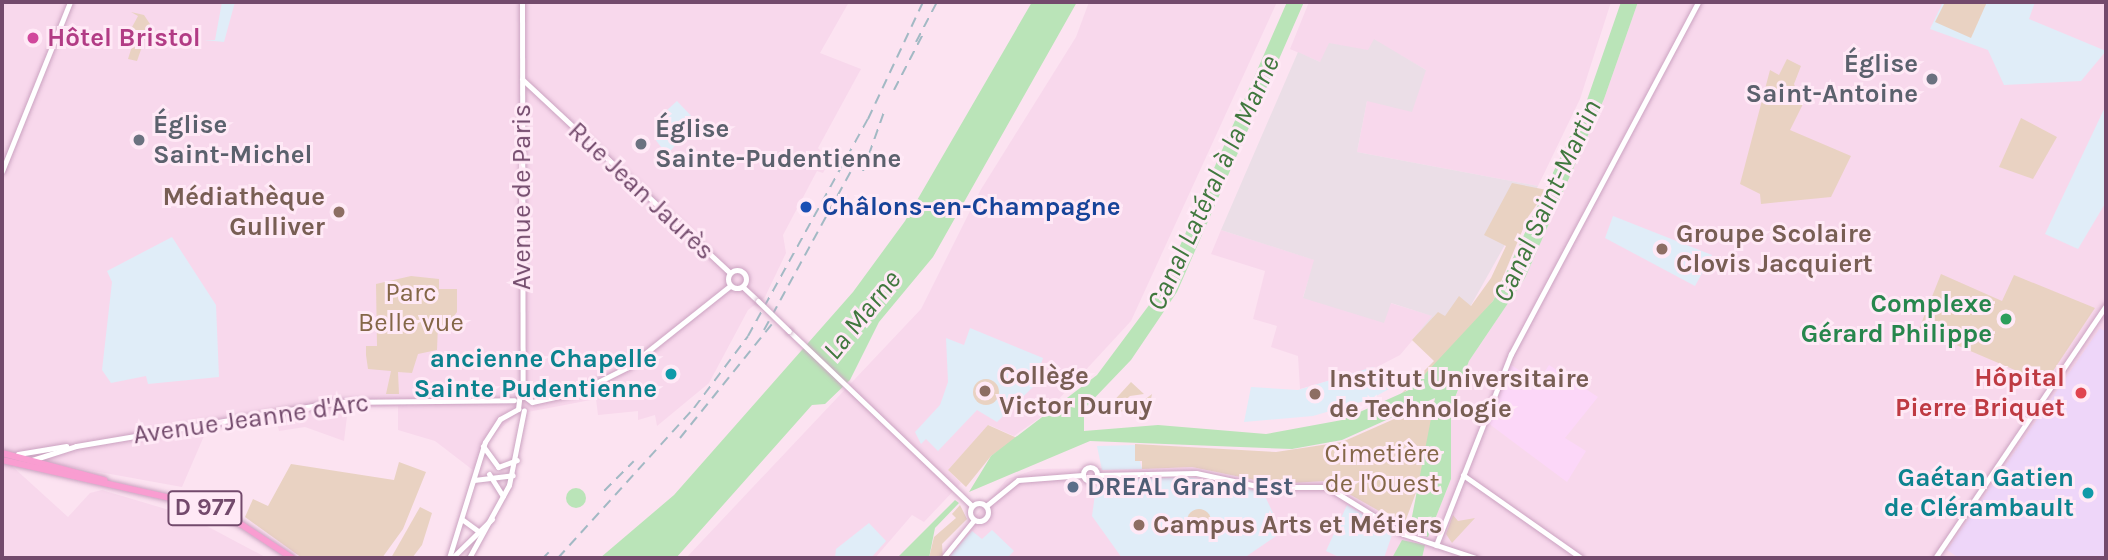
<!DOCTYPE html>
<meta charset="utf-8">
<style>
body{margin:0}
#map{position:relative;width:2108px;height:560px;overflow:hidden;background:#fce3f1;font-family:Karla,sans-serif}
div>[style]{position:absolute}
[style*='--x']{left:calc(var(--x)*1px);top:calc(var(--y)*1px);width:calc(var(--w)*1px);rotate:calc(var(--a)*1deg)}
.residential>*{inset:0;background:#f8d8ec}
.commercial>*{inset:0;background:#fcd7f8}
.industrial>*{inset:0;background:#ebdee7}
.education>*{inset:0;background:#e0edf8}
.medical>*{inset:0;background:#eed6f9}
.green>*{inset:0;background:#e9d2c2}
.round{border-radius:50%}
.water>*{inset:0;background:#bae4b8}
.roads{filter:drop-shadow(0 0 2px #cba3c1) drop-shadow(0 0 2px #cba3c1)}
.secondary>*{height:5px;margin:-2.5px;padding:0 2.5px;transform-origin:2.5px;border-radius:2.5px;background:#fff}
.secondary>.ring{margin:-2.5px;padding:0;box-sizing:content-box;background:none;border:5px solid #fff;border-radius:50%}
.primary>*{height:6px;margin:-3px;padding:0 3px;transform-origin:3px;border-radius:3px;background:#f99dd1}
.rail>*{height:2px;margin-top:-1px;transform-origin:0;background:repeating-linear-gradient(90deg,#a2b9c4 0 10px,transparent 0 17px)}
.bridges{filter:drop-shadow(0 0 2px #cba3c1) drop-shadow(0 0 2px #cba3c1)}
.secondary-bridge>*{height:5px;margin:-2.5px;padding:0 2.5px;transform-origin:2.5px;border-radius:2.5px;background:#fff}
.dots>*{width:19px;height:19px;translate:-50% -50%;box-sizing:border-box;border:4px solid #ffe9f6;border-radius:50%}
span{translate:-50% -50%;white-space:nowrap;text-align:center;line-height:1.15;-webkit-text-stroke:6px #ffe9f6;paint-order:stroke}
.shield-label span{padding:2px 5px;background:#ffe9f6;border:2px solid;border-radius:5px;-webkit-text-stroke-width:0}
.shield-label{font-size:24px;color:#734a6c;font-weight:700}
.hotel-label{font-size:26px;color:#b23c85;font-weight:700}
.left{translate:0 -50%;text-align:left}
.worship-label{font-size:26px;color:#5b616d;font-weight:700}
.right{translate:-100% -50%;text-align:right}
.street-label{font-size:26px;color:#734a6c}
.education-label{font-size:26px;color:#785e54;font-weight:700}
.transit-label{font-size:26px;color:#164399;font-weight:700}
.park-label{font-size:26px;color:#846748}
.leisure-label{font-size:26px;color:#27864d;font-weight:700}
.culture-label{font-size:26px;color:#0d838f;font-weight:700}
.health-label{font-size:26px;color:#be3a42;font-weight:700}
.service-label{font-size:26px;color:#4e5e75;font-weight:700}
.water-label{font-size:28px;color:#40783e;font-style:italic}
.frame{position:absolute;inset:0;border:4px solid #734a6c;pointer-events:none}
</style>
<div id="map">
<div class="residential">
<div style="clip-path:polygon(2px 2px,849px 2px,820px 53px,861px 69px,818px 148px,830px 160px,823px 173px,817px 171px,783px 235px,786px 253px,765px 297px,748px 310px,709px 383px,657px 426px,655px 415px,638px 420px,638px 411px,598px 415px,596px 399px,517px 414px,490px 438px,478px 474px,435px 441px,398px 430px,398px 406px,348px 408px,344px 441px,305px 427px,279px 431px,276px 419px,207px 429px,182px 487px,16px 457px,13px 467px,68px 517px,90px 493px,102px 490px,186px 515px,267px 558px,2px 558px)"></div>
<div style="clip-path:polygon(1089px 2px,1277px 2px,1131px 321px,1044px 415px,1014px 436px,989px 425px,948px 470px,961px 483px,924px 522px,912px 515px,875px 558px,686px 558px,921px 309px,980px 191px,1076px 37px)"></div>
<div style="clip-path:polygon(1309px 2px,1611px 2px,1580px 99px,1538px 186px,1357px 152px,1367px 101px,1426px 70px,1374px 40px,1369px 50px,1320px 62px,1290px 49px)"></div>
<div style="clip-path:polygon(1638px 2px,2106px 2px,2106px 558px,940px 558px,1007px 479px,1037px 469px,1191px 467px,1273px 483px,1326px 481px,1428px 537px,1451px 479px,1451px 409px,1469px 361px,1525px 278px,1604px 99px)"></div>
<div style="clip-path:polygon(1221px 230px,1315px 260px,1303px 297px,1384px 322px,1390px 303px,1433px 316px,1400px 355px,1377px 367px,1300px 389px,1298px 356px,1271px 347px,1277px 326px,1253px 319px,1265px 271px,1211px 254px)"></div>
</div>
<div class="commercial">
<div style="clip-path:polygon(1511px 365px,1538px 382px,1549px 365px,1598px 397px,1565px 438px,1586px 451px,1567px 482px,1488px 423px)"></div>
</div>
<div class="industrial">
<div style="clip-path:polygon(1374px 39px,1426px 70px,1412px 112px,1367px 101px,1357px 152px,1538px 186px,1470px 307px,1413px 339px,1432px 316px,1391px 303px,1384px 323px,1303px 298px,1314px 260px,1221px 230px,1298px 52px,1320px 62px,1329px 43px,1368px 50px)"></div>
</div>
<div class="education">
<div style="clip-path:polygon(222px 2px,235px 2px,224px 42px,204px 40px,215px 40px)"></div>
<div style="clip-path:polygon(1943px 2px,2035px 2px,2029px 19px,2106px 51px,2081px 81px,2004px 85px,1988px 50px,1930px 29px)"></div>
<div style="clip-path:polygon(677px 101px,696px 121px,667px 155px,655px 139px,663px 131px,656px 120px)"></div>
<div style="clip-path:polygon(2106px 105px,2106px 202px,2078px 249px,2045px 234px)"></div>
<div style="clip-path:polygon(1613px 216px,1712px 255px,1695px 286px,1605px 238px)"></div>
<div style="clip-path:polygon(172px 237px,216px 305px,219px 377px,148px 384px,146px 376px,111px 383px,102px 370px,112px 282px,107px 271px)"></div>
<div style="clip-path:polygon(970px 328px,1043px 358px,1034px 386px,997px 422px,977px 410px,938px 451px,926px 439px,921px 444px,915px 432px,940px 405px,948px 382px,946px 338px,964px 345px)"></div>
<div style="clip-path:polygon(1373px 367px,1389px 389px,1371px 399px,1313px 416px,1244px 422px,1251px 387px,1298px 390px)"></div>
<div style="clip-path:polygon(1135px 445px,1142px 469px,1102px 470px,1097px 446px)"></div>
<div style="clip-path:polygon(1189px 477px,1263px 492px,1282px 532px,1244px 558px,1122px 558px,1092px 516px,1096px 487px,1109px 480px)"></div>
<div style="clip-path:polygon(1347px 505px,1393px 532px,1384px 558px,1341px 558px,1326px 551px)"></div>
<div style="clip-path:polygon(869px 523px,886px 541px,871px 558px,835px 558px,836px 549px)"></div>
<div style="clip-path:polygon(992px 530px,1014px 551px,1007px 558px,948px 558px,972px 531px,982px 539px)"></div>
</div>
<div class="medical">
<div style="clip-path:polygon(2100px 328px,2106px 332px,2106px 558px,1959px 558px,1947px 550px)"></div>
</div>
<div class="green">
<div style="clip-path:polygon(1945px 2px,1987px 2px,1971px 38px,1935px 22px)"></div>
<div style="clip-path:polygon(131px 12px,144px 15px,150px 24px,137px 61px,128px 59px,133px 43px,125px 40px,138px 16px)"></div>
<div style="clip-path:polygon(1787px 59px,1801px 66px,1794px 84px,1803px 104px,1790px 130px,1851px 156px,1831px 197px,1761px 204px,1760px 194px,1740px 184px,1770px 70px,1779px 75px)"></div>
<div style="clip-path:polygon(2021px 118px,2057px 137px,2033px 179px,1999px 167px)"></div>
<div style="clip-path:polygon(1512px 183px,1547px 190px,1528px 217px,1493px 301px,1452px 351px,1395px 400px,1434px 361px,1412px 340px,1438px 312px,1445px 316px,1459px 296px,1471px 306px,1491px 278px,1506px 246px,1484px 235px)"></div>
<div style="clip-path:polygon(1941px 274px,2002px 301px,2014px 275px,2095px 308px,2045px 383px,1919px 329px)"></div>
<div style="clip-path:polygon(411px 276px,439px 279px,439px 289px,457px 289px,457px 312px,448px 325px,438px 325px,437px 350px,418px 354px,412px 373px,398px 372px,399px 394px,386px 394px,391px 371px,368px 369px,366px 355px,366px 346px,377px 346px,376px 284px)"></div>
<div class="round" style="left:973px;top:379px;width:26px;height:26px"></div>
<div style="clip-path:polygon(1131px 382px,1144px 394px,1130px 396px,1115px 410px,1110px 405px)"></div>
<div style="clip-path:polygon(1152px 394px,1148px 414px,1117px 411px,1135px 407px)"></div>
<div style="clip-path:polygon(1435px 401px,1421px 479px,1404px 525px,1326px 481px,1274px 484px,1192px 467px,1142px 469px,1142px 461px,1135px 461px,1135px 444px,1276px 452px,1342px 442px)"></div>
<div style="clip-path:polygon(988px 425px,1017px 438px,991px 456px,966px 487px,948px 470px)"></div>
<div style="clip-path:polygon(399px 462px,426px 472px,403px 529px,382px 558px,302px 558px,245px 517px,253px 499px,268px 506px,291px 464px,394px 480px)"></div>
<div style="clip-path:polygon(960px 505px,967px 519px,942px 544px,943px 558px,929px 558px,934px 537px,956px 518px,952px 514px)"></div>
<div style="clip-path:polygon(420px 507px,432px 513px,422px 545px,412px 558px,391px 558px)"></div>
<div class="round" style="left:1187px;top:509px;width:24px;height:24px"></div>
<div style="clip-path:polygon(1453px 515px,1458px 521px,1475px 518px,1452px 543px,1446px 534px)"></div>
</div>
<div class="water">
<div style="clip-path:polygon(1032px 2px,1077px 2px,933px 257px,879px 322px,850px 380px,825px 404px,812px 405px,676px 558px,600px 558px,674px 495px,853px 292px,905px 221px)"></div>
<div style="clip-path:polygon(1287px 2px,1304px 2px,1177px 292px,1131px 360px,1084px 409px,1084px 431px,1158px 425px,1266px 434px,1342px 420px,1411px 389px,1493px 301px,1587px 100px,1621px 2px,1638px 2px,1604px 99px,1525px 278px,1469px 361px,1451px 408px,1451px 479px,1428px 537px,1409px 532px,1435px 398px,1342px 440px,1292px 449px,1090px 441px,969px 492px,991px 456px,1097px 375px,1161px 289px)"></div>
<div class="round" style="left:566px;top:488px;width:20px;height:20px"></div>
<div style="clip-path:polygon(955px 500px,959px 503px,935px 528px,929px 558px,897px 558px)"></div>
<div style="clip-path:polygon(1402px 540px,1425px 545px,1422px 558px,1392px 558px)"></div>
</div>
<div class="roads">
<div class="secondary">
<div style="--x:522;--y:2;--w:391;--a:89.9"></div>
<div style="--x:522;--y:79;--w:284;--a:43"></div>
<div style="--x:2;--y:171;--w:182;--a:-68.1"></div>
<div class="ring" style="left:728px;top:270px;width:13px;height:13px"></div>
<div style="--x:743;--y:287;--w:21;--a:43"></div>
<div style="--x:789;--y:331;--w:253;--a:43.7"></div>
<div style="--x:532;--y:402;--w:47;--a:-12.3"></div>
<div style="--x:578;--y:392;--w:56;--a:-26.6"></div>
<div style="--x:628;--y:367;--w:130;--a:-38.5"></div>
<div style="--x:518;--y:409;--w:16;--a:-83"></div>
<div style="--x:520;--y:393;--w:15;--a:37"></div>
<div style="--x:483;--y:446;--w:26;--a:54"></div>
<div style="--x:498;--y:467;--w:20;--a:-20"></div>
<div style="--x:18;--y:454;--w:49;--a:-9.5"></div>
<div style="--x:32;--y:460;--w:46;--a:-17.7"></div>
<div style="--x:76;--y:446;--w:264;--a:-9.6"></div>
<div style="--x:336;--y:402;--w:178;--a:-0.6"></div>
<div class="ring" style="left:1083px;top:467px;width:9px;height:9px"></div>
<div style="--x:489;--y:474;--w:26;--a:58"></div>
<div style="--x:1097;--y:475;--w:99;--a:-1.2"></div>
<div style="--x:1196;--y:473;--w:67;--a:12"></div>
<div style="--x:1262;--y:487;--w:65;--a:0"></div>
<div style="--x:1327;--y:487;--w:89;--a:31.7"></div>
<div style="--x:1403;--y:534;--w:77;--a:18.2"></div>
<div style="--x:1463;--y:475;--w:144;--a:35.1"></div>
<div style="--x:474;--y:480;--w:39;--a:-7"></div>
<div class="ring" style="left:970px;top:503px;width:13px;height:13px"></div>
<div style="--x:986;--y:506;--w:41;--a:-39.1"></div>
<div style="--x:1018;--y:480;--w:65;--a:-4.4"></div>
<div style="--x:463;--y:520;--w:19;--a:36"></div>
<div style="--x:1436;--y:545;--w:205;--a:-68.6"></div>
<div style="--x:1511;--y:354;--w:399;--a:-62"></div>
<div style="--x:449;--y:558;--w:121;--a:-72.8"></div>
<div style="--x:485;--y:442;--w:27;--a:-57"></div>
<div style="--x:500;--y:419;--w:21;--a:-29"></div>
<div style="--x:452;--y:558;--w:56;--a:-44.3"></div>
<div style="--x:469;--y:558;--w:83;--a:-61.3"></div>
<div style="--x:509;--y:485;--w:76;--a:-78.7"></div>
<div style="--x:943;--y:558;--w:49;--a:-50.8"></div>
<div style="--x:1935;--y:558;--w:305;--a:-55.9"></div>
</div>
<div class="primary">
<div style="--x:2;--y:453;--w:106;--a:14.8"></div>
<div style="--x:2;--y:460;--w:191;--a:12.7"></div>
<div style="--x:188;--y:502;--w:55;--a:22.4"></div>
<div style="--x:239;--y:523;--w:64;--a:33.4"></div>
</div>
</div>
<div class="rail">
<div style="--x:916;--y:42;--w:45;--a:-62.3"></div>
<div style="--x:894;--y:90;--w:63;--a:-62.6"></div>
<div style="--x:863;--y:171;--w:63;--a:-70.4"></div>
<div style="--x:764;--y:330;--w:200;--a:-61.3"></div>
<div style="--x:680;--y:438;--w:146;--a:-51.1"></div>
<div style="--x:604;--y:491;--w:42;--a:-45"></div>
<div style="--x:543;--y:558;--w:8;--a:-45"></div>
<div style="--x:558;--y:558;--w:202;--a:-47.8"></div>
<div style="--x:694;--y:408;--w:90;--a:-53.1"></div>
<div style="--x:748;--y:336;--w:248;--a:-61.1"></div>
<div style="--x:868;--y:119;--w:129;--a:-64.8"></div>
</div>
<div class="bridges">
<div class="secondary-bridge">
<div style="--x:758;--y:301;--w:43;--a:44.1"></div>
</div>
</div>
<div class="dots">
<div style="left:33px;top:38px;background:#d1479c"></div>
<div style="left:1932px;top:79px;background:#6b7280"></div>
<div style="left:139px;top:140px;background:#6b7280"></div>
<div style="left:641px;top:144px;background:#6b7280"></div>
<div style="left:806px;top:207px;background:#1a4fb4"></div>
<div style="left:339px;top:212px;background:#8d6e63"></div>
<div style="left:1662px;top:249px;background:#8d6e63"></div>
<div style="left:2006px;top:319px;background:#2e9e5b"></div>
<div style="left:671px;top:374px;background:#0f9aa8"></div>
<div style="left:985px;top:391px;background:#8d6e63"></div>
<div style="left:2081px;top:393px;background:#e0444e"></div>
<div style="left:1315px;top:394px;background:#8d6e63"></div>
<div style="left:1073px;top:487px;background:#5c6f8a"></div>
<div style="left:2088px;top:493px;background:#0f9aa8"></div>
<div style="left:1139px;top:525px;background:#8d6e63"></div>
</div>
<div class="shield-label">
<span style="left:205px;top:508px">D 977</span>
</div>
<div class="hotel-label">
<span class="left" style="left:47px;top:38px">Hôtel Bristol</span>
</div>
<div class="worship-label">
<span class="right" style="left:1918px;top:79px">Église<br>Saint-Antoine</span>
<span class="left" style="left:153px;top:140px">Église<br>Saint-Michel</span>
<span class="left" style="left:655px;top:144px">Église<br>Sainte-Pudentienne</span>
</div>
<div class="street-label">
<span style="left:641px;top:191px;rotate:43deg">Rue Jean Jaurès</span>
<span style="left:522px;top:197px;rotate:-90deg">Avenue de Paris</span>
<span style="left:251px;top:419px;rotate:-8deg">Avenue Jeanne d'Arc</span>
</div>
<div class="education-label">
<span class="right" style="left:325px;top:212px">Médiathèque<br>Gulliver</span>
<span class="left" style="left:1676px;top:249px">Groupe Scolaire<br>Clovis Jacquiert</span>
<span class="left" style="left:999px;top:391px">Collège<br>Victor Duruy</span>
<span class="left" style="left:1329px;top:394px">Institut Universitaire<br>de Technologie</span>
<span class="left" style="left:1153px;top:525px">Campus Arts et Métiers</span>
</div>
<div class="transit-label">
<span class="left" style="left:822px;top:207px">Châlons-en-Champagne</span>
</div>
<div class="park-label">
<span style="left:411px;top:308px">Parc<br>Belle vue</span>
<span style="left:1382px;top:469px">Cimetière<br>de l'Ouest</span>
</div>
<div class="leisure-label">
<span class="right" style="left:1992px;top:319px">Complexe<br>Gérard Philippe</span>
</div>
<div class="culture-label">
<span class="right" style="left:657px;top:374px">ancienne Chapelle<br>Sainte Pudentienne</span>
<span class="right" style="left:2074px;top:493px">Gaétan Gatien<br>de Clérambault</span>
</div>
<div class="health-label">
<span class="right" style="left:2065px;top:393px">Hôpital<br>Pierre Briquet</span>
</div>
<div class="service-label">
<span class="left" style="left:1087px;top:487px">DREAL Grand Est</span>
</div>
<div class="water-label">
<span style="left:1213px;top:183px;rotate:-65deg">Canal Latéral à la Marne</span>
<span style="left:1547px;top:201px;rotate:-65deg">Canal Saint-Martin</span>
<span style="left:862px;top:315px;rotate:-51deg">La Marne</span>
</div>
<div class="frame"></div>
</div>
